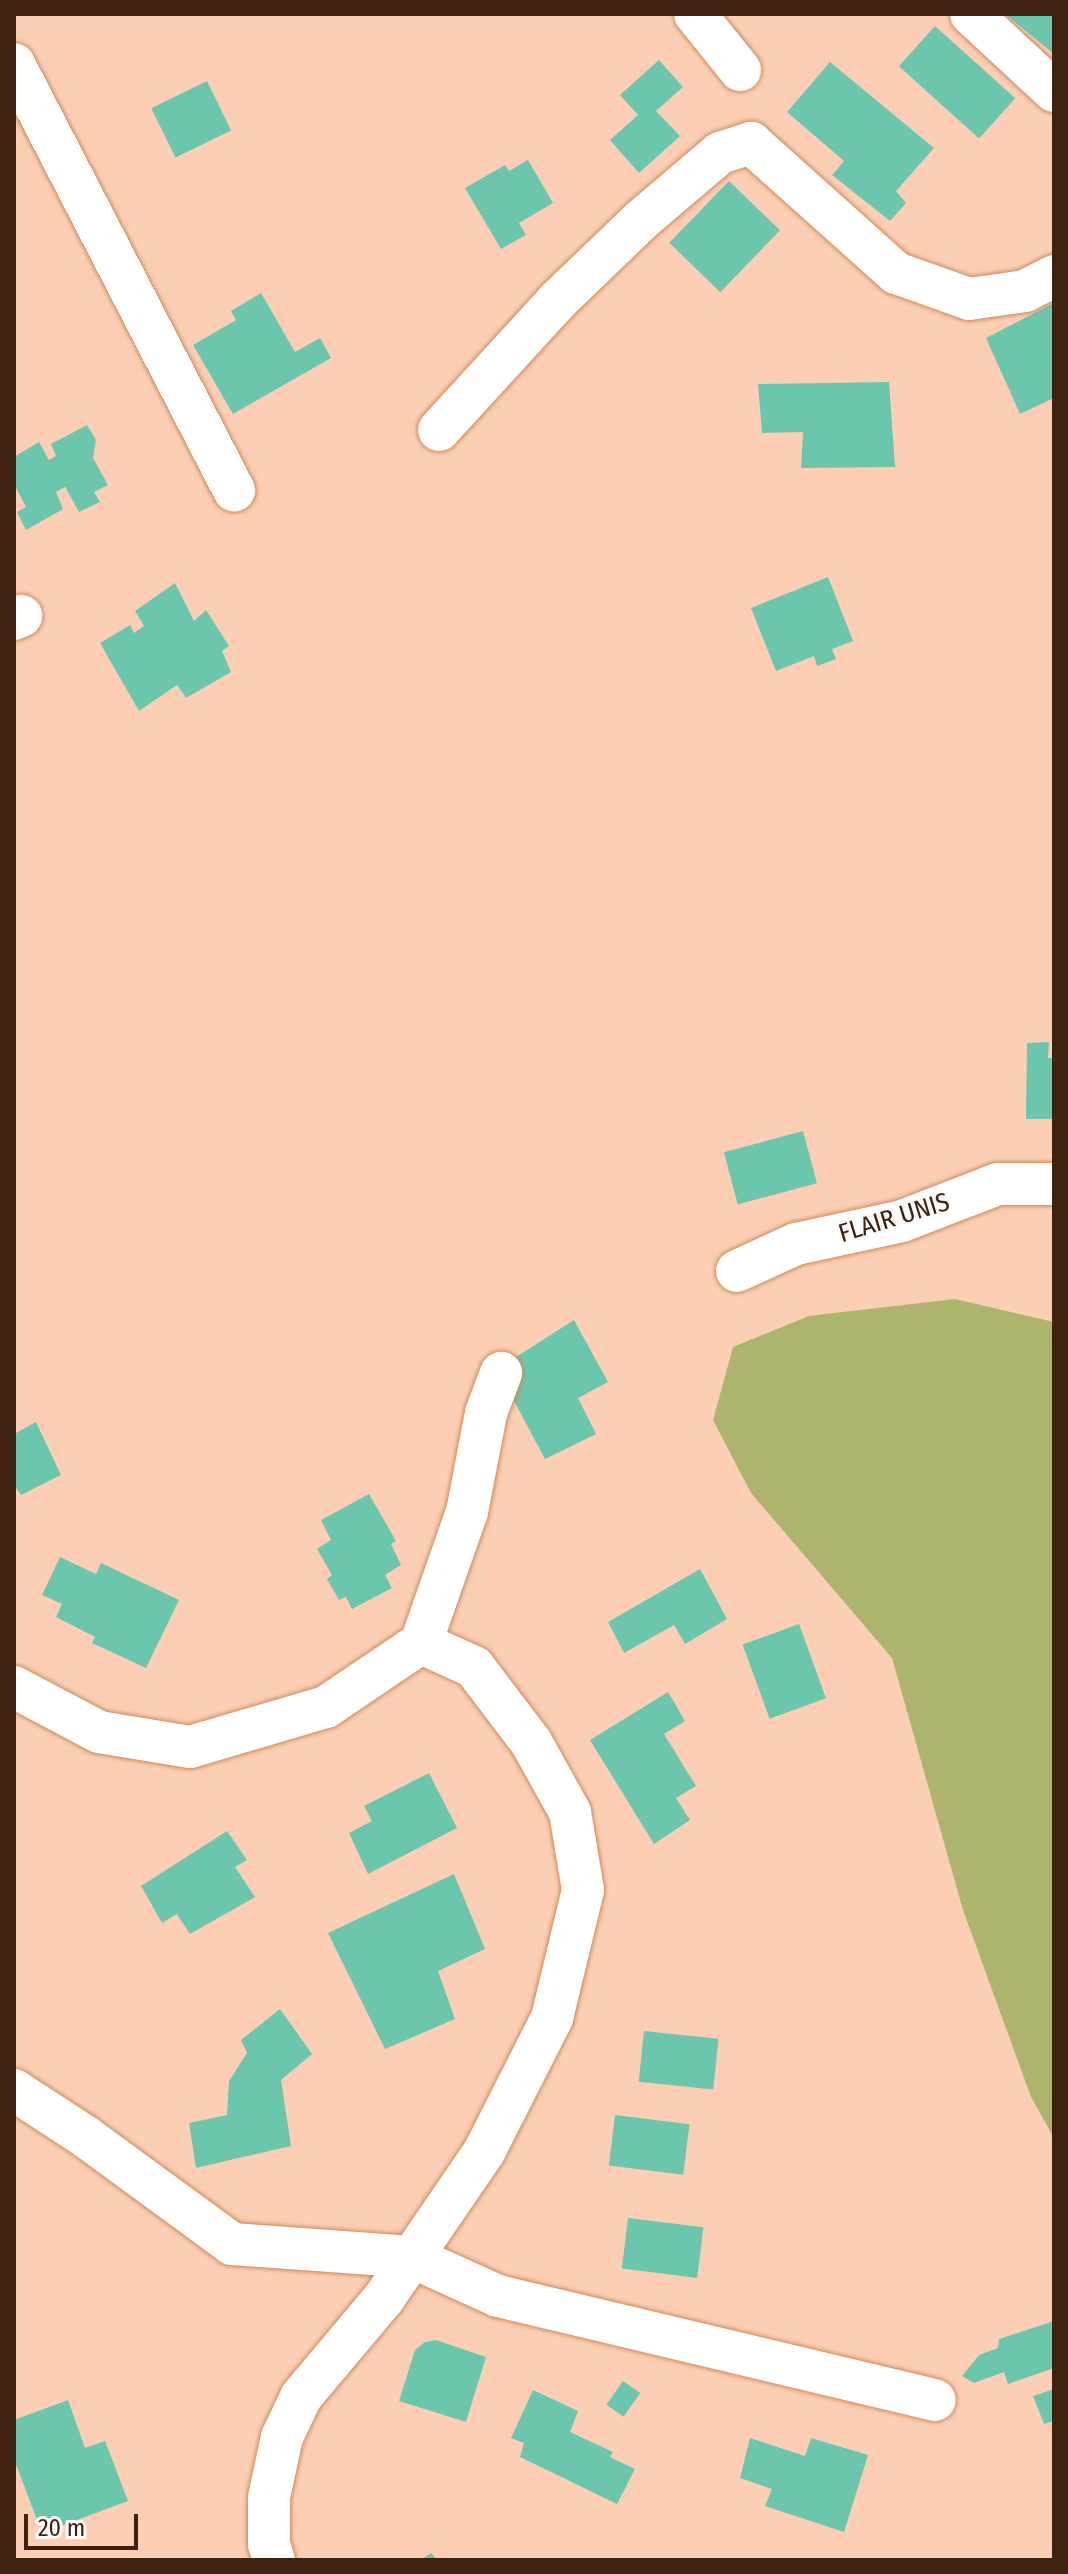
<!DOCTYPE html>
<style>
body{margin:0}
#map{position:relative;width:1068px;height:2574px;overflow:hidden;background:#fccfb4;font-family:"Fira Sans Condensed",sans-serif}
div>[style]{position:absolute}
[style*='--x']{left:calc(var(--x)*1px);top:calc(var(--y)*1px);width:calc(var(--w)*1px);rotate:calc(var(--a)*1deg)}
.forest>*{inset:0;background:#acb46d}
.building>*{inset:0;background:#6cc6ad;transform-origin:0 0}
.roads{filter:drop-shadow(0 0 2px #ce895b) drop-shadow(0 0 2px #ce895b)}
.minor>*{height:42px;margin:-21px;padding:0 21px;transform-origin:21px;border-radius:21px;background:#fff}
span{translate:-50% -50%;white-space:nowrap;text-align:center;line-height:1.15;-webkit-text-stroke:6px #fbfbfb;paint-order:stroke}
.street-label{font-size:26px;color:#3e220f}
.frame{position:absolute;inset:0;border:16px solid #3e220f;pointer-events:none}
.scale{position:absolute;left:24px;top:2514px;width:114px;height:36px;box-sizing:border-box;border:4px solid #3e220f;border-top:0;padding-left:10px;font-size:24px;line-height:28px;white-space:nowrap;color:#3e220f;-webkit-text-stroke:6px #fbfbfb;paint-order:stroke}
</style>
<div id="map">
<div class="forest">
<div style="clip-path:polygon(955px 1299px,1054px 1322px,1054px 2138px,1031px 2097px,963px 1910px,892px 1658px,751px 1493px,713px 1420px,733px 1347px,809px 1316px)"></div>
</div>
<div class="building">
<div style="clip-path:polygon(1005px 14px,1054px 14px,1054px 54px)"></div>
<div style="left:935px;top:26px;width:108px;height:54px;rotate:42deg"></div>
<div style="clip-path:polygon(659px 60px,683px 87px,656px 111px,680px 136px,639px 173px,610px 140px,638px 115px,620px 95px)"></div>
<div style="clip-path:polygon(830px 62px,934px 148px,896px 191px,906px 203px,890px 221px,832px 175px,844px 161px,787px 112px)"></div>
<div style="left:207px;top:81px;width:55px;height:62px;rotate:64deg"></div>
<div style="clip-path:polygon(528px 160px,553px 203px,519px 223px,526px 235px,501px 249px,465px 188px,505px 165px,509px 171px)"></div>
<div style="left:729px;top:181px;width:71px;height:86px;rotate:44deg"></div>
<div style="clip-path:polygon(261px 293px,295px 352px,320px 338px,331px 358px,233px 414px,193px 345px,236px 320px,231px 311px)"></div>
<div style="clip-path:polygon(1054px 303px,1054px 398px,1020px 414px,986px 338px)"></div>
<div style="clip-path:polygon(889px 382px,895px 467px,801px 468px,803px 432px,762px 433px,758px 384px)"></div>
<div style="clip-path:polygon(87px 425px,96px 440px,93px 458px,108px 485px,94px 492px,100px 502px,79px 512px,65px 487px,56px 492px,63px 509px,26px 530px,17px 512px,26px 507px,14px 484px,14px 457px,39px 442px,49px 460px,56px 456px,51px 444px)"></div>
<div style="clip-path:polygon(828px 577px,853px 641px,832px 649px,836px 659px,817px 666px,814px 656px,776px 671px,751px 608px)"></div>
<div style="clip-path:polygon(175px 583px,194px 621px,206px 610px,229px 646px,222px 651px,231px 672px,186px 698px,177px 685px,139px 711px,100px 643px,130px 625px,134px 633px,144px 626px,135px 611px)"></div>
<div style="clip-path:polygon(1049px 1042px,1048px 1058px,1054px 1058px,1054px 1119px,1026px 1119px,1027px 1043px)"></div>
<div style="left:803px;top:1131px;width:54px;height:82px;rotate:75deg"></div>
<div style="clip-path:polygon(574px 1320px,608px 1382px,578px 1398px,596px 1434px,545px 1459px,497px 1369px)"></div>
<div style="clip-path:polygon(36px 1422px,61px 1475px,21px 1495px,14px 1485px,14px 1434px)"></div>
<div style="clip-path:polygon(369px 1494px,396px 1541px,391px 1544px,401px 1565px,385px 1575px,392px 1588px,352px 1609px,346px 1597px,339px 1600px,327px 1579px,332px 1575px,317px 1549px,331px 1540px,321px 1520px)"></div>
<div style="clip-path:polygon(60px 1557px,96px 1574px,101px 1563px,179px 1600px,146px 1668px,92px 1643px,95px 1637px,56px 1617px,62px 1604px,42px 1595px)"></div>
<div style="clip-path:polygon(700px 1569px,727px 1619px,685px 1644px,674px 1625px,624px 1653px,608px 1622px)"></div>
<div style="left:799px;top:1624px;width:79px;height:60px;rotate:70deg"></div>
<div style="clip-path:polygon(668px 1692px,685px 1721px,664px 1734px,696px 1786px,676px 1798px,690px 1820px,654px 1844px,590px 1740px)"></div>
<div style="clip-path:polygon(429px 1773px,457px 1828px,368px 1874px,349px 1833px,372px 1821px,364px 1806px)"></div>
<div style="clip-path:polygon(227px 1831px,247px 1860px,235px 1867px,255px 1897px,190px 1934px,177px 1914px,162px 1923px,141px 1886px)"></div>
<div style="clip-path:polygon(454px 1874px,485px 1949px,438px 1971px,455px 2019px,385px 2049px,328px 1933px)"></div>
<div style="clip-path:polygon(280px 2009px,312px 2054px,281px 2080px,291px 2146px,196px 2168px,189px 2123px,227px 2115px,229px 2081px,247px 2053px,241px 2040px)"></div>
<div style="left:644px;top:2031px;width:75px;height:51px;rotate:6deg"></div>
<div style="left:615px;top:2115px;width:75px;height:51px;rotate:7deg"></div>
<div style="left:628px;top:2218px;width:76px;height:51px;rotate:7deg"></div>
<div style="clip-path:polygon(1054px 2321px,1054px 2368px,1008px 2384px,1004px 2372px,974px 2383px,962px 2376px,979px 2355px,998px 2348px,999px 2339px)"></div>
<div style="clip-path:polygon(436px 2340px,486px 2357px,466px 2422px,399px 2401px,415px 2350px,425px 2342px)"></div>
<div style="left:623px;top:2381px;width:21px;height:29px;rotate:35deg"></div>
<div style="clip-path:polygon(1054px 2389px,1054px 2421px,1044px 2424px,1033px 2396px)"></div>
<div style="clip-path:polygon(533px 2390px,578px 2411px,570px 2432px,613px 2452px,610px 2457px,635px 2469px,617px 2504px,520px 2457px,524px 2443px,511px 2438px)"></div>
<div style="clip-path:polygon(68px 2400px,85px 2448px,105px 2441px,128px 2501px,42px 2533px,14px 2459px,14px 2420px)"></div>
<div style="clip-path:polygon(750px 2438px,805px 2456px,811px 2438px,868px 2455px,844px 2532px,765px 2506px,772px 2489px,740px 2478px)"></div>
<div style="clip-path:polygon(431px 2553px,437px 2560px,420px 2560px)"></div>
</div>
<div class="roads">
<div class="minor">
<div style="--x:695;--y:14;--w:72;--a:51.2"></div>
<div style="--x:971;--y:14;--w:113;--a:42.9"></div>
<div style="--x:14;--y:64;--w:480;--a:62.7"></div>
<div style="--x:439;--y:430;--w:175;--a:-47.5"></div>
<div style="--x:557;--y:301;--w:115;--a:-43.9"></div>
<div style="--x:640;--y:221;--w:105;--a:-40.4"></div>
<div style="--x:720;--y:153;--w:33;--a:-18"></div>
<div style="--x:751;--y:143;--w:195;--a:41.9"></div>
<div style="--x:896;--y:273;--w:77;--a:19.6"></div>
<div style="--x:969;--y:299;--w:57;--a:-8.1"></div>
<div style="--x:1025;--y:291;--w:33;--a:-27"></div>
<div style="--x:14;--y:619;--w:8;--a:-23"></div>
<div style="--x:737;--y:1271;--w:65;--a:-24.6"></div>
<div style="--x:796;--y:1244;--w:108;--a:-12.2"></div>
<div style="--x:902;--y:1221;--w:103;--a:-21.1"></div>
<div style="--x:998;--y:1184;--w:56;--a:0"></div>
<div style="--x:421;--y:1643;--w:139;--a:-70.7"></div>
<div style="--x:467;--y:1512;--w:101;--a:-79.1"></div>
<div style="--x:486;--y:1413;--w:43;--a:-69.4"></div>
<div style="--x:14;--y:1687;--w:96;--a:27.9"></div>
<div style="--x:99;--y:1732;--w:92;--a:9.4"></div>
<div style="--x:190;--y:1747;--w:142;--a:-16.4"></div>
<div style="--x:326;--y:1707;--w:115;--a:-34"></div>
<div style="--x:421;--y:1643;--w:58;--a:24.4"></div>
<div style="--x:474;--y:1667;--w:94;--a:52.8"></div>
<div style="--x:531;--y:1742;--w:80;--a:60.9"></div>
<div style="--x:570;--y:1812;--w:79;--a:80.5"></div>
<div style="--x:583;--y:1890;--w:132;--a:103.6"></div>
<div style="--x:552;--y:2018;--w:150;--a:116.9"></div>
<div style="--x:484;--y:2152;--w:177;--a:124.4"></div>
<div style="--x:384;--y:2298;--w:129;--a:130"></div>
<div style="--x:301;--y:2397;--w:44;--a:115.4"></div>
<div style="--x:282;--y:2437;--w:61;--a:102.2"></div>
<div style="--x:269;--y:2497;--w:47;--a:90"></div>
<div style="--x:269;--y:2544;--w:17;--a:73"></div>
<div style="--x:14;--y:2090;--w:86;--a:33.1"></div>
<div style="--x:86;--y:2137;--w:181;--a:36.2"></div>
<div style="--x:232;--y:2244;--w:180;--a:4.1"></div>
<div style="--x:412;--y:2257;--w:94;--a:24.4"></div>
<div style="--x:498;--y:2296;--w:449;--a:13.4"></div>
</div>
</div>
<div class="street-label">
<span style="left:894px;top:1218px;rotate:-17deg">FLAIR UNIS</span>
</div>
<div class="frame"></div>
<div class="scale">20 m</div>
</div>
